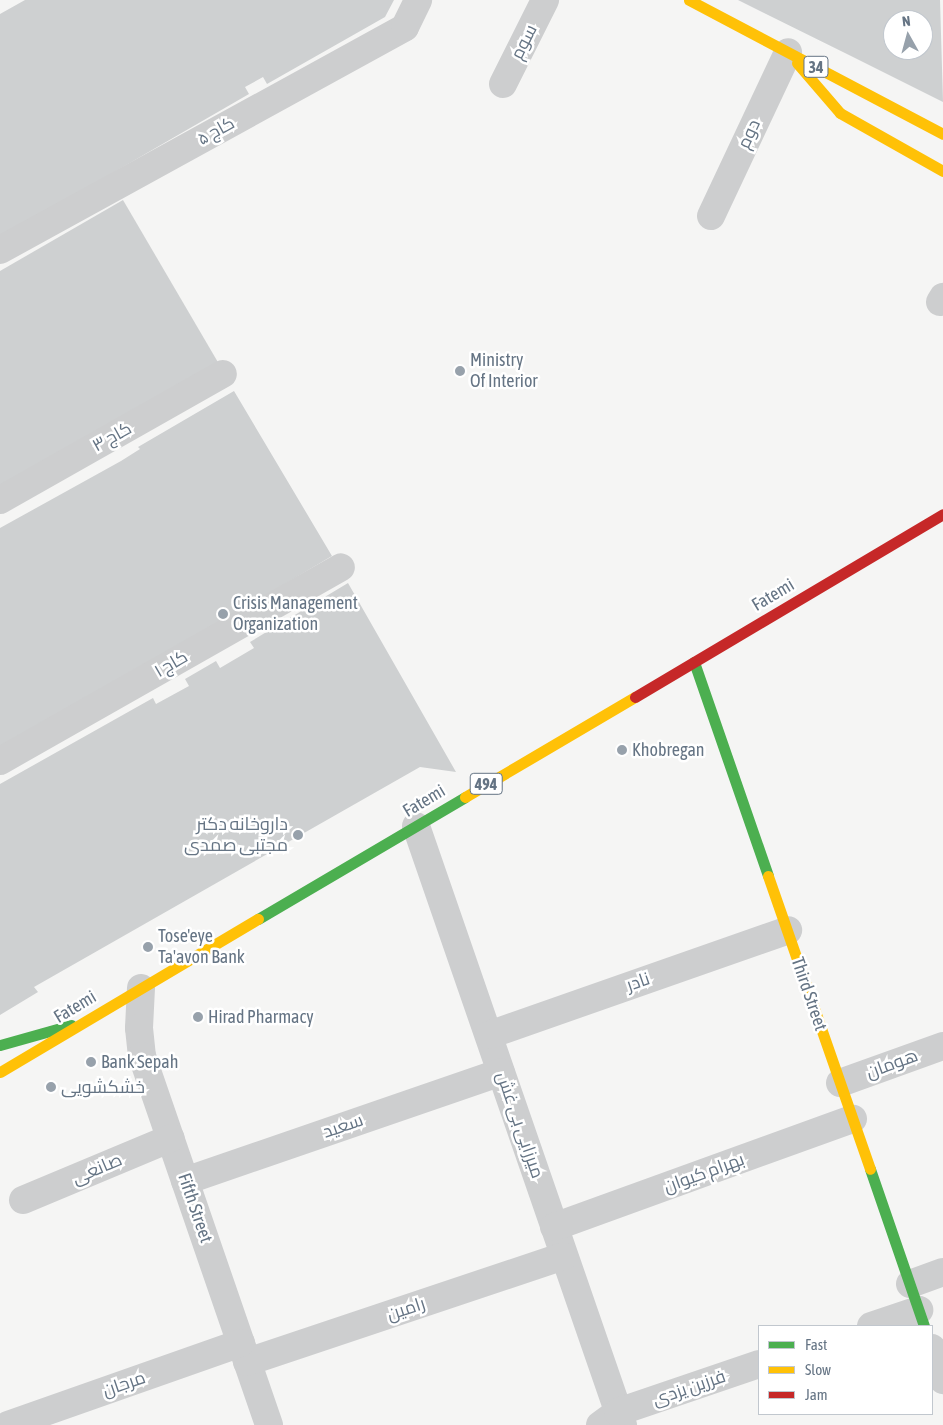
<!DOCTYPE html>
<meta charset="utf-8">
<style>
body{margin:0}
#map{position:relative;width:943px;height:1425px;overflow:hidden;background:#f5f5f4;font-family:"Asap Condensed",Cairo,sans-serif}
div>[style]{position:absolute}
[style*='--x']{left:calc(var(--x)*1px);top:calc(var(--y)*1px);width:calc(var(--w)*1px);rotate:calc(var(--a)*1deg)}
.building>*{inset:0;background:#ced0d1}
.street>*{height:28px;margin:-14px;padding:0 14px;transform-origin:14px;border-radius:14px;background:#cdcecf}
.fast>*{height:11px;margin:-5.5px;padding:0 5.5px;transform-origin:5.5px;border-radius:5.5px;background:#4caf50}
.slow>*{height:11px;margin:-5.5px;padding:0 5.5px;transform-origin:5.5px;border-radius:5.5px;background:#ffc107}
.jam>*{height:11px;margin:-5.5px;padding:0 5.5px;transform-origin:5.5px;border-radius:5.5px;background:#c62828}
.dots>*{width:14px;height:14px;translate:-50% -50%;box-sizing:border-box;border:2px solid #fff;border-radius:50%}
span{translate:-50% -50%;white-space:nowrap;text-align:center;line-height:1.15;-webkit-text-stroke:5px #fff;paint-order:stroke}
.shield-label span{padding:1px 4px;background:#fff;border:1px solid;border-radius:4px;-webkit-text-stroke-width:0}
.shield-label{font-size:16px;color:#657484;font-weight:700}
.street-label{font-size:18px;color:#657484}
.poi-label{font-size:18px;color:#657484}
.left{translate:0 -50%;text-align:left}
.right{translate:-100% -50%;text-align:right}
.legend{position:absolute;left:758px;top:1325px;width:175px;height:90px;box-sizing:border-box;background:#fff;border:1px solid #c1c7ce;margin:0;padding:6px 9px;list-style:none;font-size:15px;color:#657484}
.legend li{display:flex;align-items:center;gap:10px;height:25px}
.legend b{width:25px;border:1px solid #c1c7ce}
.north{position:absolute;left:883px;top:10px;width:50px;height:50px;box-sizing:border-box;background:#fff;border:1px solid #c1c7ce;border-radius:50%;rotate:353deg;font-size:14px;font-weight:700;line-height:20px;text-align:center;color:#657484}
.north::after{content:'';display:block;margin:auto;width:18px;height:22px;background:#97a1ab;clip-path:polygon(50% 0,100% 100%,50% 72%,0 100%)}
</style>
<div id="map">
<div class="building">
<div style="clip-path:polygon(25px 0,394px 0,385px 17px,267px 84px,263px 77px,245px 87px,249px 94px,0 238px,0 14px)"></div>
<div style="clip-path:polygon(evenodd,738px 0,940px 0,943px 102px,851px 56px,738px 0,893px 20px,923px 20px,923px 50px,893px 50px,893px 20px)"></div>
<div style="clip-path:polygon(123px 200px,219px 364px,0 493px,0 271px)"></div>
<div style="clip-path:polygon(234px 391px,332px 556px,0 752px,0 528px,121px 461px,140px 449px,138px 447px)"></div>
<div style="clip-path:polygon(348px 583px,456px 772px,420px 767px,34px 987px,38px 992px,0 1015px,0 784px,153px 698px,156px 704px,189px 686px,185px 679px,216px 661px,220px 668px,254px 648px,250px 642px)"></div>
</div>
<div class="street">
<div style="--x:503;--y:84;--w:94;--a:-63.4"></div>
<div style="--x:711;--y:216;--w:181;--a:-64.8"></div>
<div style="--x:0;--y:250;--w:462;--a:-28.8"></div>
<div style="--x:405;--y:27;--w:30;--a:-64"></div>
<div style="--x:940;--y:302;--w:6;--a:-59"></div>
<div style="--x:0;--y:500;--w:256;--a:-29.5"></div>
<div style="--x:0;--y:761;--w:392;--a:-29.6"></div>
<div style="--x:416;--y:826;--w:634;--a:70.94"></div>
<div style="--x:141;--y:988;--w:40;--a:92.9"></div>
<div style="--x:139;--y:1028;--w:28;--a:84"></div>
<div style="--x:142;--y:1056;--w:390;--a:71"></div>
<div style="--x:489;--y:1035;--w:317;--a:-19.3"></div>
<div style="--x:840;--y:1083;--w:109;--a:-19.8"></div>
<div style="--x:185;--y:1181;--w:334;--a:-19"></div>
<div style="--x:23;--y:1200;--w:160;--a:-22.7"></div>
<div style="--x:554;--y:1227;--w:318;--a:-19.9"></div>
<div style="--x:910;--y:1284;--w:35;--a:-20"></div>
<div style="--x:871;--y:1326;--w:51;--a:-18.4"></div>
<div style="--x:932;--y:1348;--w:34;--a:71"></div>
<div style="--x:247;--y:1362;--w:334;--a:-18.5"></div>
<div style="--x:8;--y:1425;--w:247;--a:-19.4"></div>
<div style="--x:600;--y:1425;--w:22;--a:-36"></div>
<div style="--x:618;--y:1412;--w:149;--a:-18.8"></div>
</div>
<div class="fast">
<div style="--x:694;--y:662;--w:226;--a:70.9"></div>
<div style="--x:258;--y:919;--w:240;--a:-30.5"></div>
<div style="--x:0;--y:1045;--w:74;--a:-15.7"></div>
<div style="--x:870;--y:1169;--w:166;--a:71"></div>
</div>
<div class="slow">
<div style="--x:689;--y:0;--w:287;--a:27.8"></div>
<div style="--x:797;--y:63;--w:66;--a:49.3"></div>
<div style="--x:840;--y:113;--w:118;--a:29.4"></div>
<div style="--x:465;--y:797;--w:197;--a:-30.5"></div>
<div style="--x:768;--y:876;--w:310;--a:70.8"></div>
<div style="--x:0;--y:1072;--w:300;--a:-30.7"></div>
</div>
<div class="jam">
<div style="--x:635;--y:697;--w:358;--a:-30.7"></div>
</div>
<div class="dots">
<div style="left:460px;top:371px;background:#97a1ab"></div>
<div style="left:223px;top:614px;background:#97a1ab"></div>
<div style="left:622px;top:750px;background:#97a1ab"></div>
<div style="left:298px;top:835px;background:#97a1ab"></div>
<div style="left:148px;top:947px;background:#97a1ab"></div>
<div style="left:198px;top:1017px;background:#97a1ab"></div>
<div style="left:91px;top:1062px;background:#97a1ab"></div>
<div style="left:51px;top:1087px;background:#97a1ab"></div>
</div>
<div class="shield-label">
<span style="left:816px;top:67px">34</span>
<span style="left:486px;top:784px">494</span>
</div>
<div class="street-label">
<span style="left:524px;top:42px;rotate:-63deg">سوم</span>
<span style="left:216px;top:131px;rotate:-29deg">کاج ۵</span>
<span style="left:749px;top:134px;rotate:-65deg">دوم</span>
<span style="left:112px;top:437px;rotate:-29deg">کاج ۳</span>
<span style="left:773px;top:595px;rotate:-31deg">Fatemi</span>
<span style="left:171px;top:664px;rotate:-30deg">کاج ۱</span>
<span style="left:424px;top:801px;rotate:-31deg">Fatemi</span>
<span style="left:638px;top:982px;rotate:-19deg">نادر</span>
<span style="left:809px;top:994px;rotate:71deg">Third Street</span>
<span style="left:75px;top:1007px;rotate:-31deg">Fatemi</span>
<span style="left:892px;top:1064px;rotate:-20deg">هومان</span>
<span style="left:520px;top:1125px;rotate:71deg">میرزایی بی غش</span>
<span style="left:343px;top:1126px;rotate:-19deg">سعید</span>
<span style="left:97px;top:1169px;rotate:-23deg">صانعی</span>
<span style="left:704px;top:1173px;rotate:-20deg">بهرام کیوان</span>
<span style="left:195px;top:1208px;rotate:71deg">Fifth Street</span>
<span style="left:406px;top:1309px;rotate:-18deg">رامین</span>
<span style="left:124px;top:1384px;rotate:-19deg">مرجان</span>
<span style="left:689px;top:1388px;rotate:-19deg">فرزین یزدی</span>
</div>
<div class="poi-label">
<span class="left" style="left:470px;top:371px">Ministry<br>Of Interior</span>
<span class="left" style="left:233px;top:614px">Crisis Management<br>Organization</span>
<span class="left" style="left:632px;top:750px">Khobregan</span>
<span class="right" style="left:288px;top:835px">داروخانه دکتر<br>مجتبی صمدی</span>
<span class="left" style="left:158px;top:947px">Tose'eye<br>Ta'avon Bank</span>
<span class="left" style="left:208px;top:1017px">Hirad Pharmacy</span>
<span class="left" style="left:101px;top:1062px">Bank Sepah</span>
<span class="left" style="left:61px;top:1087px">خشکشویی</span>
</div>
<ul class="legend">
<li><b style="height:6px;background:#4caf50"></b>Fast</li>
<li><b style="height:6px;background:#ffc107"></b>Slow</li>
<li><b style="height:6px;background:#c62828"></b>Jam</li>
</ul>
<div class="north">N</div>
</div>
